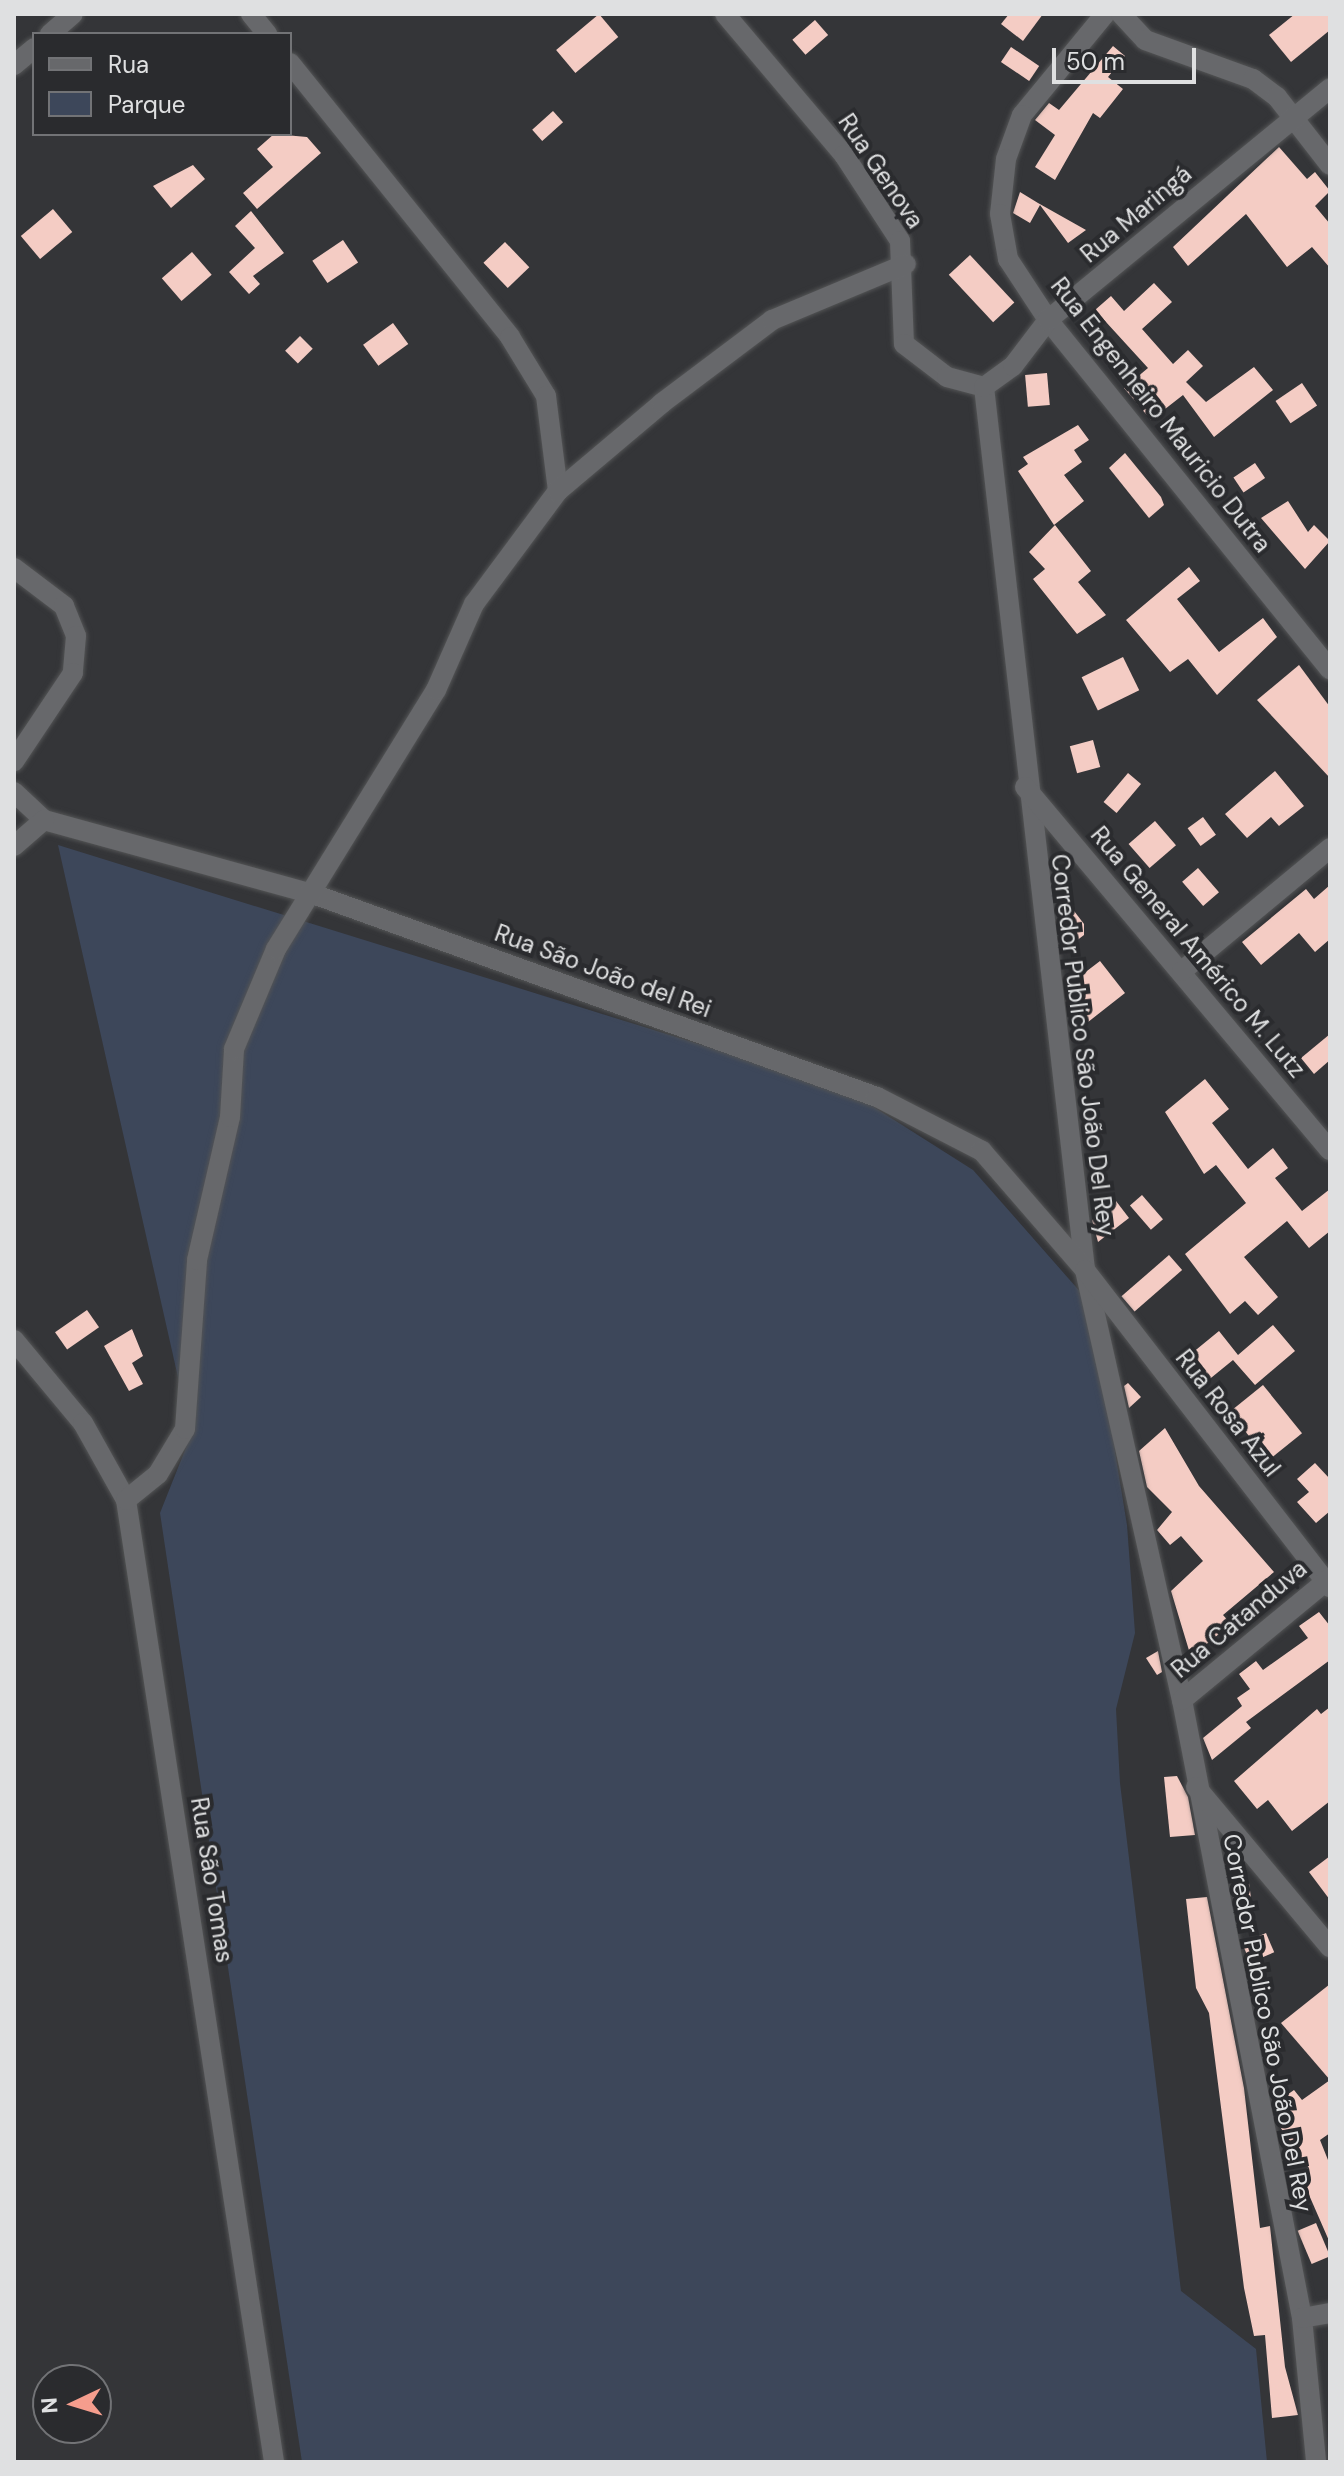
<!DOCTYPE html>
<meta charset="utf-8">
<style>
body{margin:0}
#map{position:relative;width:1344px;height:2476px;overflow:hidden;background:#343538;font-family:"DM Sans",sans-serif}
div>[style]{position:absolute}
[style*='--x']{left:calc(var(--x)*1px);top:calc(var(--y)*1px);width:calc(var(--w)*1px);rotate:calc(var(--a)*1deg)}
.green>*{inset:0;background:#3d475a}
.building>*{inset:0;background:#f4ccc4;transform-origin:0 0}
.roads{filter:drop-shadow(0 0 2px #535455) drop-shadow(0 0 2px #535455)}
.street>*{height:20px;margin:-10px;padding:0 10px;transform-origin:10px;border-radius:10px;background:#67686b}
span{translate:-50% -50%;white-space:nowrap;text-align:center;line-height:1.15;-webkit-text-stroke:8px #2a2b2e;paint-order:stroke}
.street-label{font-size:24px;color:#dfe0e1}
.frame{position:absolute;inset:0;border:16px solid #dfe0e1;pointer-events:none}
.legend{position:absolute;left:32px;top:32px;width:260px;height:104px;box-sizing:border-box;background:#2a2b2e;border:2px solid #727376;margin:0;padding:10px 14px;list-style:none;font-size:24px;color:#dfe0e1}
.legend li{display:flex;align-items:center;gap:16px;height:40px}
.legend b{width:40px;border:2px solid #727376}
.north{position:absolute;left:32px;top:2364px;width:80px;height:80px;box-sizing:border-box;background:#2a2b2e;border:2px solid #727376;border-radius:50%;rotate:266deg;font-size:22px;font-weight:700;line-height:32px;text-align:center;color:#dfe0e1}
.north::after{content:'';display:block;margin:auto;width:28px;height:36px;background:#f59d8d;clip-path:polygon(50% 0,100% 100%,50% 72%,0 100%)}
.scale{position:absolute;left:1052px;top:48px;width:144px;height:36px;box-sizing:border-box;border:4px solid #dfe0e1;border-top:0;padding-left:10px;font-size:24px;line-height:28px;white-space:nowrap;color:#dfe0e1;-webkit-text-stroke:6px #2a2b2e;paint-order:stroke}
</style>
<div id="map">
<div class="green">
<div style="clip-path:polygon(58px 845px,847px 1090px,973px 1170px,1091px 1304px,1127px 1525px,1135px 1633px,1116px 1709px,1120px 1783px,1181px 2291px,1256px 2349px,1267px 2462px,302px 2462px,160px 1513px,191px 1435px)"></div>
</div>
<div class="building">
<div style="left:599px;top:14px;width:30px;height:56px;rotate:50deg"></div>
<div style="clip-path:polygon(1009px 14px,1043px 14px,1023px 41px,1001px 24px)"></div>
<div style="clip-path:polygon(1295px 14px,1330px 14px,1330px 30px,1291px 62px,1269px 35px)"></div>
<div style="left:815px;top:20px;width:20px;height:30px;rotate:49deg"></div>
<div style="clip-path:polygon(1113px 46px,1125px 56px,1108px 77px,1123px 89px,1100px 118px,1093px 113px,1055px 180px,1035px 167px,1055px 135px,1035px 120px,1049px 103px,1059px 110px)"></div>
<div style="left:1011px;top:47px;width:34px;height:18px;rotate:34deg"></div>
<div style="left:553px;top:111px;width:15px;height:28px;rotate:48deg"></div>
<div style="clip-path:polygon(274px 134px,307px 137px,321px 153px,257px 209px,243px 193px,273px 167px,257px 149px)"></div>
<div style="clip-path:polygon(1279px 147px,1307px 179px,1315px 172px,1330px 191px,1315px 206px,1330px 224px,1330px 268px,1312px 247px,1287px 267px,1246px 214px,1188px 266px,1173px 247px)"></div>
<div style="clip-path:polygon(193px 165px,205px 179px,171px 208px,153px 186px)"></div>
<div style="clip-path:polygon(1020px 192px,1038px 203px,1086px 230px,1068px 243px,1040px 205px,1030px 223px,1013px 213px)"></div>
<div style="left:53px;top:209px;width:30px;height:42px;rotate:50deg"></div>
<div style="clip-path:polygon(251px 211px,284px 253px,253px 276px,260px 284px,249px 294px,229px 272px,255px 248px,235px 226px)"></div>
<div style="left:343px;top:240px;width:27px;height:37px;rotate:56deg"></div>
<div style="left:505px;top:242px;width:35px;height:30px;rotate:46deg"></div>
<div style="left:192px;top:252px;width:30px;height:40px;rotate:49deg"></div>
<div style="left:970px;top:255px;width:65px;height:29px;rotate:47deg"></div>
<div style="clip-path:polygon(1154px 283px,1172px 302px,1142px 329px,1173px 364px,1188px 350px,1203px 366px,1186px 382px,1206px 402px,1254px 367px,1273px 390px,1214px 437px,1183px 395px,1151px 420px,1124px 388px,1148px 368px,1095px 310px,1111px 296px,1124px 311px)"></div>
<div style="left:393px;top:323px;width:26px;height:37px;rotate:54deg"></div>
<div style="left:300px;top:336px;width:18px;height:21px;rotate:45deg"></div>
<div style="left:1047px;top:373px;width:32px;height:22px;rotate:85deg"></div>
<div style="left:1302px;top:383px;width:27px;height:32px;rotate:56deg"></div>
<div style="clip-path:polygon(1078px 425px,1089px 440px,1074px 450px,1082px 462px,1064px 475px,1084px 501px,1054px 525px,1018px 471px,1028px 464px,1023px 457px)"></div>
<div style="clip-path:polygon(1125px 453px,1161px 497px,1164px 505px,1149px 518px,1109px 468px)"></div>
<div style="left:1255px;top:463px;width:18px;height:26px;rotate:56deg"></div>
<div style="clip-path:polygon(1288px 501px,1308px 532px,1314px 525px,1330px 541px,1305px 569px,1261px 518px)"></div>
<div style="clip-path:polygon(1055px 525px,1091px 571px,1078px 582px,1106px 615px,1077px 634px,1033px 579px,1045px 569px,1029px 552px)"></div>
<div style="clip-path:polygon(1189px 567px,1200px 581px,1177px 599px,1219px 652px,1263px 618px,1277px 637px,1217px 695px,1188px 659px,1170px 672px,1126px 620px)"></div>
<div style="left:1123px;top:657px;width:37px;height:46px;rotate:64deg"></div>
<div style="clip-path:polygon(1299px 665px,1330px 707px,1330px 778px,1257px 700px)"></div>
<div style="left:1093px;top:740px;width:28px;height:24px;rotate:75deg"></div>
<div style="clip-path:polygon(1275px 771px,1304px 806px,1279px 826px,1271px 817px,1247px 838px,1225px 814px)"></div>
<div style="left:1128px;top:773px;width:17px;height:38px;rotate:40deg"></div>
<div style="left:1203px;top:817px;width:22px;height:19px;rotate:54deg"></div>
<div style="left:1155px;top:821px;width:32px;height:35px;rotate:49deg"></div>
<div style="left:1198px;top:868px;width:32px;height:21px;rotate:49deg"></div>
<div style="clip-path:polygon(1330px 885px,1330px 939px,1315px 952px,1299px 933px,1261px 965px,1242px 942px,1306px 889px,1314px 899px)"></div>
<div style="clip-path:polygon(1068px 903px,1084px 924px,1084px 935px,1067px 948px,1057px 911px)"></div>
<div style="clip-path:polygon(1100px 961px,1125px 993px,1083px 1026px,1068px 1005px,1077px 994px,1070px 984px)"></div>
<div style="clip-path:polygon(1330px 1034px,1330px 1060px,1314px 1074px,1301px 1058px)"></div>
<div style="clip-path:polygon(1205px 1079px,1229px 1109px,1212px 1123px,1248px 1169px,1273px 1148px,1288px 1168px,1275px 1178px,1302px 1211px,1330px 1189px,1330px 1231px,1309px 1248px,1287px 1221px,1244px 1257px,1278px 1297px,1258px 1315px,1245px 1301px,1230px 1314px,1185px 1254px,1246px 1203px,1216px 1165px,1204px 1174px,1165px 1112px)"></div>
<div style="left:1142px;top:1195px;width:32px;height:16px;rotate:49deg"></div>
<div style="clip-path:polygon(1116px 1201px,1129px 1218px,1098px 1242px,1092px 1220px)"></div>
<div style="left:1169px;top:1255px;width:20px;height:63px;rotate:49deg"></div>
<div style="left:87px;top:1310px;width:21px;height:39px;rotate:55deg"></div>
<div style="clip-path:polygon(1273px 1325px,1295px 1351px,1255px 1385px,1233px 1360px,1206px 1382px,1186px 1358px,1219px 1331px,1238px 1355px)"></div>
<div style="clip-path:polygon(132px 1329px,143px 1356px,132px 1363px,143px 1384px,129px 1391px,104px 1346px)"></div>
<div style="clip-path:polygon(1128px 1383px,1141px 1397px,1129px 1408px,1124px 1386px)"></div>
<div style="left:1263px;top:1385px;width:62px;height:43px;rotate:51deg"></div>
<div style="clip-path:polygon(1165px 1428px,1199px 1486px,1274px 1572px,1223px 1615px,1231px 1624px,1191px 1657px,1171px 1591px,1203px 1561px,1181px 1536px,1170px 1545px,1157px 1530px,1172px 1512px,1147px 1487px,1139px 1451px)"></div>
<div style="clip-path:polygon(1315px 1463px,1330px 1479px,1330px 1511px,1316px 1523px,1297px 1502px,1309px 1492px,1297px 1479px)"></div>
<div style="clip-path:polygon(1319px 1612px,1330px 1626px,1330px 1660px,1246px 1722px,1251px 1728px,1212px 1760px,1203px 1738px,1242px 1706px,1237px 1698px,1250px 1689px,1239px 1674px,1256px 1661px,1263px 1670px,1308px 1638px,1299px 1626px)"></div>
<div style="clip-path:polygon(1158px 1651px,1162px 1672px,1157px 1675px,1146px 1658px)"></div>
<div style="clip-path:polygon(1330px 1707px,1330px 1801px,1292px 1831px,1268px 1800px,1257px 1809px,1234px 1781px,1317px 1709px,1321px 1714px)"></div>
<div style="clip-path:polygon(1177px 1776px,1188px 1797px,1195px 1835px,1170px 1837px,1164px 1777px)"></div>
<div style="clip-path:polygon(1330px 1856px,1330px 1900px,1309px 1872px)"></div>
<div style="clip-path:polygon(1249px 1883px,1252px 1906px,1236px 1909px,1231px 1885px)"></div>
<div style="clip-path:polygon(1207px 1897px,1244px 2088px,1260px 2228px,1270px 2226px,1285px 2367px,1298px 2415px,1272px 2418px,1265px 2335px,1254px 2336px,1244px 2288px,1209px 2013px,1196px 1988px,1186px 1899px)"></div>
<div style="left:1266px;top:1933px;width:21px;height:26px;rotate:67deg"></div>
<div style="clip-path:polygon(1330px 1984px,1330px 2080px,1281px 2023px)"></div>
<div style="clip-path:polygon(1330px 2080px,1330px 2133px,1320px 2140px,1330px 2165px,1330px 2243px,1299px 2172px,1309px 2168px,1278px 2124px,1274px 2104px,1294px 2090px,1302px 2100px)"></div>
<div style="left:1316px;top:2223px;width:36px;height:20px;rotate:67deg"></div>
</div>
<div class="roads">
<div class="street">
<div style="--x:251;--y:14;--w:26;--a:51"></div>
<div style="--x:725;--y:14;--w:185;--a:49.8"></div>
<div style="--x:844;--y:155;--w:103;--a:56.9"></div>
<div style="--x:900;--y:241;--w:103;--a:87.8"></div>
<div style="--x:904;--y:344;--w:54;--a:37.5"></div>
<div style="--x:947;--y:377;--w:38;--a:15"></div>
<div style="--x:1105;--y:14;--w:131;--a:129.4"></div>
<div style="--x:1022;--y:115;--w:47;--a:110"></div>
<div style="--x:1006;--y:159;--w:55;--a:96.2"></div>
<div style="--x:1000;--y:214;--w:46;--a:79.9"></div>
<div style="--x:1008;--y:259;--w:73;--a:56.7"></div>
<div style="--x:1048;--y:320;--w:449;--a:51.1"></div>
<div style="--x:1121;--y:14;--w:35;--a:47"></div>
<div style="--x:1145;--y:40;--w:115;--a:19.9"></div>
<div style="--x:1253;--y:79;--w:30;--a:37"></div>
<div style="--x:1277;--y:97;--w:86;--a:52.1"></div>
<div style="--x:50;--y:34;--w:30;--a:-41"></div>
<div style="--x:290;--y:63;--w:351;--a:51.2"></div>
<div style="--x:510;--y:337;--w:69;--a:58.6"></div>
<div style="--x:546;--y:396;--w:96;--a:82.8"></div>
<div style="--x:14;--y:65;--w:26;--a:-40"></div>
<div style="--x:984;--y:387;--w:889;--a:83.47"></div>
<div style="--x:1085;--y:1270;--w:441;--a:77.3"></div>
<div style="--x:1182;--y:1700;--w:630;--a:79.01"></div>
<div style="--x:1302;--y:2318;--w:145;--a:84.4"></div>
<div style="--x:984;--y:387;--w:36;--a:-36"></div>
<div style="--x:1013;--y:366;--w:58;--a:-52.7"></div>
<div style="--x:1048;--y:320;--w:365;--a:-39.4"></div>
<div style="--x:14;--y:568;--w:63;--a:37.2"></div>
<div style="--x:64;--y:606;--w:32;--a:68"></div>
<div style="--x:76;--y:636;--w:37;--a:95"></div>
<div style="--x:73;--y:673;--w:106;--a:123.8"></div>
<div style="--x:1025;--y:787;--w:474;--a:50"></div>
<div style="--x:14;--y:792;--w:41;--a:43"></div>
<div style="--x:44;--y:820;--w:279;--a:15.4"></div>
<div style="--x:313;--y:894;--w:599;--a:19.8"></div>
<div style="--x:877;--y:1097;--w:118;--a:27.2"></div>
<div style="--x:982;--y:1151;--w:157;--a:49.1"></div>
<div style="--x:1085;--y:1270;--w:401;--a:52.3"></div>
<div style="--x:14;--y:846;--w:40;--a:-41"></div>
<div style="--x:1182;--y:971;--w:192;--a:-39.7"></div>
<div style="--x:14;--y:1340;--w:108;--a:50.3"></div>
<div style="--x:83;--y:1423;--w:88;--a:60.8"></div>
<div style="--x:126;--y:1500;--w:973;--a:81.25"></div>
<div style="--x:126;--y:1500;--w:41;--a:-39.1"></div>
<div style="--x:158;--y:1474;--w:52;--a:-59"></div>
<div style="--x:185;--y:1429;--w:169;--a:-85.9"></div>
<div style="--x:197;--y:1260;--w:147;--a:-77"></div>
<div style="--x:230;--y:1117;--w:68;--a:-86.6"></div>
<div style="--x:234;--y:1049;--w:108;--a:-67.2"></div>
<div style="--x:276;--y:949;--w:304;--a:-58.3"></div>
<div style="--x:436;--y:690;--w:94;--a:-66.2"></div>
<div style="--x:474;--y:604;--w:141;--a:-53.4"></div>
<div style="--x:558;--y:491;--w:136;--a:-40.2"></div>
<div style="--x:662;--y:403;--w:138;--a:-37"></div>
<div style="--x:772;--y:320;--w:145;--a:-22.7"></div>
<div style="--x:1182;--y:1700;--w:192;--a:-39.5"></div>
<div style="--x:1196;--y:1787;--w:209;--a:50.1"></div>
<div style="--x:1302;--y:2318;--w:28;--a:-10"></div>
</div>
</div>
<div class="street-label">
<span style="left:881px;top:171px;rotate:56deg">Rua Genova</span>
<span style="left:1136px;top:214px;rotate:-40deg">Rua Maringá</span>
<span style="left:1161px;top:415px;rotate:52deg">Rua Engenheiro Mauricio Dutra</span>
<span style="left:1198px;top:952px;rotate:50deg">Rua General Américo M. Lutz</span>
<span style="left:603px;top:971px;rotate:20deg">Rua São João del Rei</span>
<span style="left:1083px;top:1045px;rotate:83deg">Corredor Publico São João Del Rey</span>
<span style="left:1228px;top:1413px;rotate:52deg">Rua Rosa Azul</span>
<span style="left:1239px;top:1619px;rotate:-40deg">Rua Catanduva</span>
<span style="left:212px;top:1880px;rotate:81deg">Rua São Tomas</span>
<span style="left:1268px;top:2023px;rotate:79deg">Corredor Publico São João Del Rey</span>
</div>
<div class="frame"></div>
<ul class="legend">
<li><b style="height:10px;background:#67686b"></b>Rua</li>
<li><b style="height:22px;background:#3d475a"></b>Parque</li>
</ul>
<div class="north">N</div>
<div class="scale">50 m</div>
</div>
